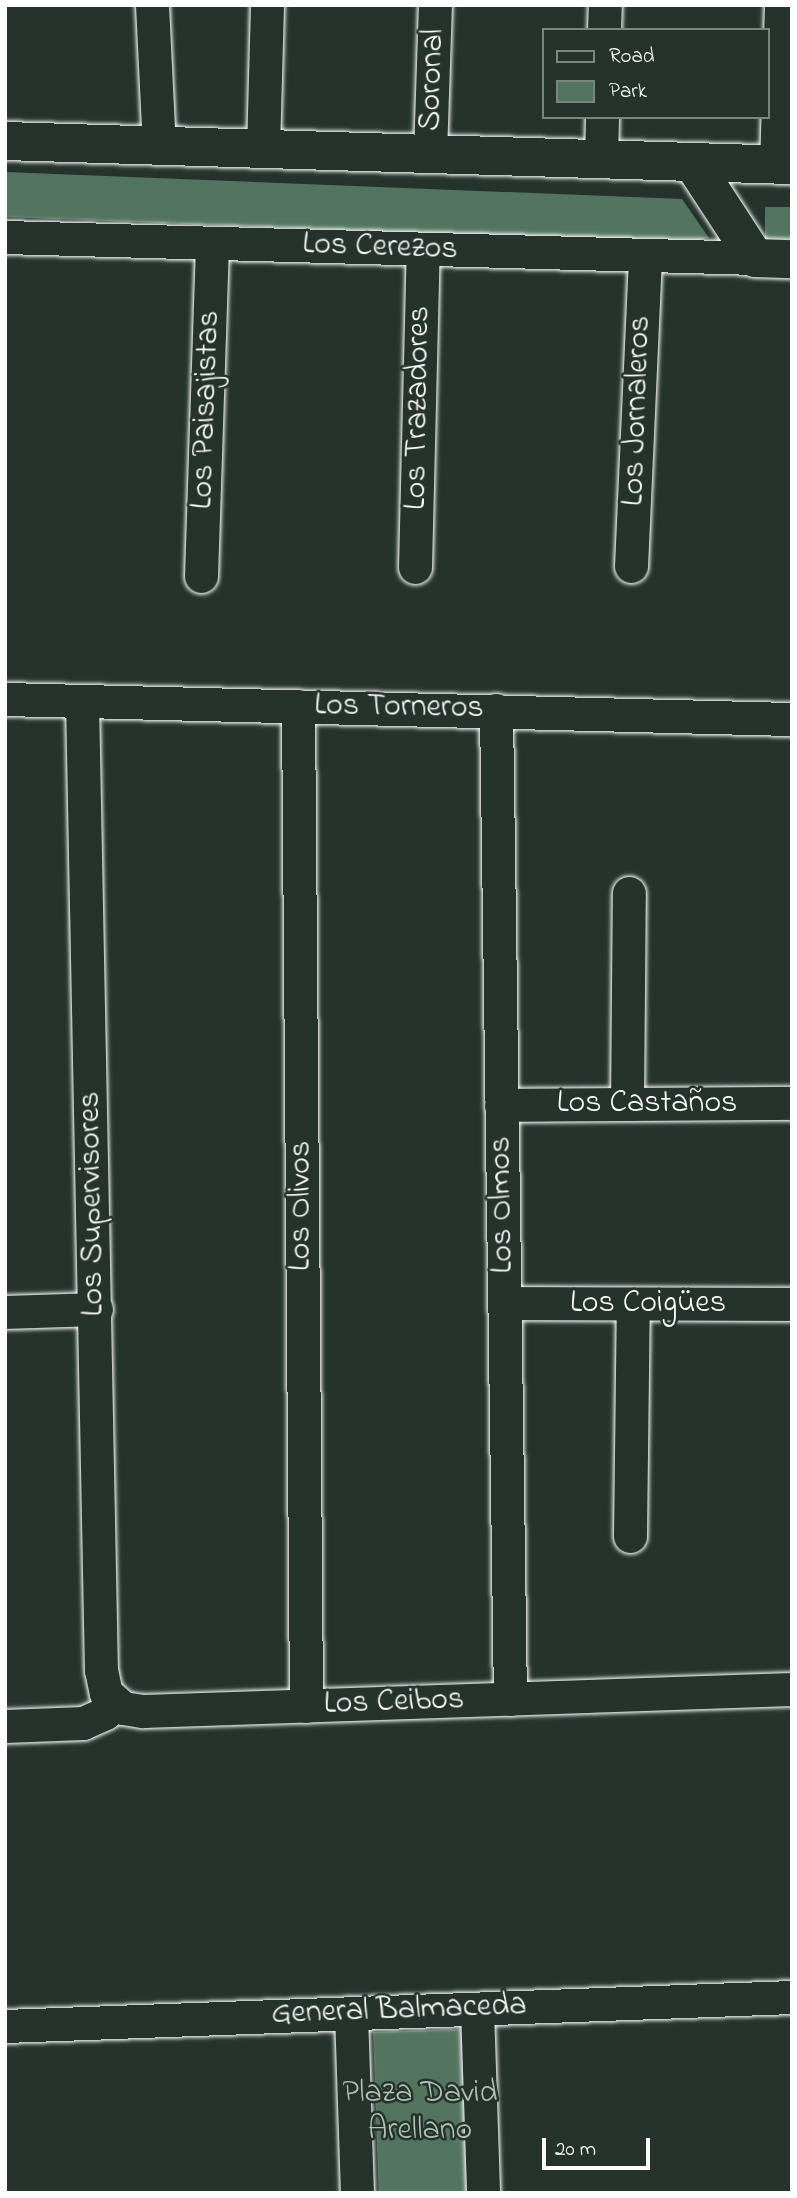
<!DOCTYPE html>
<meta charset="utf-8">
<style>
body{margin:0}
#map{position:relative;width:797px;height:2198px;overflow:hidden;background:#26332d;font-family:"Indie Flower",sans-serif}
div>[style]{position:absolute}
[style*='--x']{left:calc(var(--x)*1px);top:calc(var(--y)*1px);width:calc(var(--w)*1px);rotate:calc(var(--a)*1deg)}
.green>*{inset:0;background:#53755f;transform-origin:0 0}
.roads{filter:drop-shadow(0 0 2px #fff) drop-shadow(0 0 2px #fff)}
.minor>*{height:33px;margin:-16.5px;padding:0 16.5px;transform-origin:16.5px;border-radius:16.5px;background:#26332d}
.tertiary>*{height:38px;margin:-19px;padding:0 19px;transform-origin:19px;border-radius:19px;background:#26332d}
span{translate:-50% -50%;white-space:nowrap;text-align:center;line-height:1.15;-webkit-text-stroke:5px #26332d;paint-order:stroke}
.street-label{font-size:32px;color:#fff}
.park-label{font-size:32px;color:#b2c1b7}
.frame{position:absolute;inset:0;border:7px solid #fff;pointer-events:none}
.legend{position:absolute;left:542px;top:28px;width:228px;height:91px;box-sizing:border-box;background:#26332d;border:2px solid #7d8581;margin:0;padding:9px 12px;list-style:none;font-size:21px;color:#fff}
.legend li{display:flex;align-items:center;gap:14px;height:35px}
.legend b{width:35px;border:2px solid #7d8581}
.scale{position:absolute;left:542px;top:2138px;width:108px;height:32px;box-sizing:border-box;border:4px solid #fff;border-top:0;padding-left:9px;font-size:21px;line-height:24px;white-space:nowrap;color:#fff;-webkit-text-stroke:5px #26332d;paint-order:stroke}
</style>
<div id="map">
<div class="green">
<div style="clip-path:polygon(5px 172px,682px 199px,709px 238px,683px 243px,5px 217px)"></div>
<div style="left:765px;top:207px;width:27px;height:32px"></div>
<div style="left:462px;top:2029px;width:164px;height:89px;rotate:88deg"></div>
</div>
<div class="roads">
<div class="minor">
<div style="--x:152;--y:5;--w:141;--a:87.2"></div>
<div style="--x:604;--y:30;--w:25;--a:-88"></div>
<div style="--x:263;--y:149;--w:144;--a:-88.4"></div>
<div style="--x:430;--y:154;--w:149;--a:-88.1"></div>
<div style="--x:601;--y:159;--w:42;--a:-88.6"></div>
<div style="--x:776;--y:165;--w:160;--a:-88.2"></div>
<div style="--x:5;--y:237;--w:750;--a:1.6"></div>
<div style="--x:631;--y:566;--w:310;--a:-87.4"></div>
<div style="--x:415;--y:567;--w:318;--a:-88.6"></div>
<div style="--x:201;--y:576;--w:333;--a:-88.1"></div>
<div style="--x:5;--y:699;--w:787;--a:1.46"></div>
<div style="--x:82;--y:701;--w:969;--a:88.88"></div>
<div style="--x:101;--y:1670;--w:24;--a:78"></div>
<div style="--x:106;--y:1693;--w:23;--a:41"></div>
<div style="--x:123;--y:1708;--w:20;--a:9"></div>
<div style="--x:143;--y:1711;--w:649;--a:-1.94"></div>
<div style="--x:298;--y:706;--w:1000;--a:89.54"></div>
<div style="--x:496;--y:710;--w:989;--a:89.19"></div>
<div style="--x:627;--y:1104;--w:211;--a:-89.5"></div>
<div style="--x:501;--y:1105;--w:291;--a:-0.4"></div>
<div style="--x:504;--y:1303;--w:288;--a:0.2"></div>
<div style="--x:5;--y:1312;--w:91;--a:-1.9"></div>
<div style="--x:630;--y:1536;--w:232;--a:-89.3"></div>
<div style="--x:5;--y:1726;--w:78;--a:-2.2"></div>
<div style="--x:83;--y:1723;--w:24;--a:-24"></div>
<div style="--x:105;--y:1713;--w:14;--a:-45"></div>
<div style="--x:477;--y:2009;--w:184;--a:88.1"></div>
<div style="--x:351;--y:2013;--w:180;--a:88.1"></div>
<div style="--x:5;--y:2026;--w:788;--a:-2.11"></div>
</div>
<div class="tertiary">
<div style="--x:5;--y:141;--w:787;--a:1.75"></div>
<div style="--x:693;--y:163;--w:113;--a:56.9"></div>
<div style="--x:755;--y:258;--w:37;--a:2"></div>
</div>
</div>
<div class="street-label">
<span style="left:433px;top:80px;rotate:-88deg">Soronal</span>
<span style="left:380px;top:248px;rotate:2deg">Los Cerezos</span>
<span style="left:419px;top:408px;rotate:-89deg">Los Trazadores</span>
<span style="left:207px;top:410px;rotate:-88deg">Los Paisajistas</span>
<span style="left:638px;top:411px;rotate:-88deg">Los Jornaleros</span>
<span style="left:399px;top:708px;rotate:1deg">Los Torneros</span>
<span style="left:647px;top:1104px">Los Castaños</span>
<span style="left:93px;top:1204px;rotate:-91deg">Los Supervisores</span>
<span style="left:503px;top:1205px;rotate:-91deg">Los Olmos</span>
<span style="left:302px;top:1206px;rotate:-90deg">Los Olivos</span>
<span style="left:648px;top:1304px">Los Coigües</span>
<span style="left:394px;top:1703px;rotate:-2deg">Los Ceibos</span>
<span style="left:399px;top:2011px;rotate:-2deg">General Balmaceda</span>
</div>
<div class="park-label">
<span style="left:420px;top:2113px">Plaza David<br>Arellano</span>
</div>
<div class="frame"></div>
<ul class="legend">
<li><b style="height:9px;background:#26332d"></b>Road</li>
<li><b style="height:19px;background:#53755f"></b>Park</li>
</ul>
<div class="scale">20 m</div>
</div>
